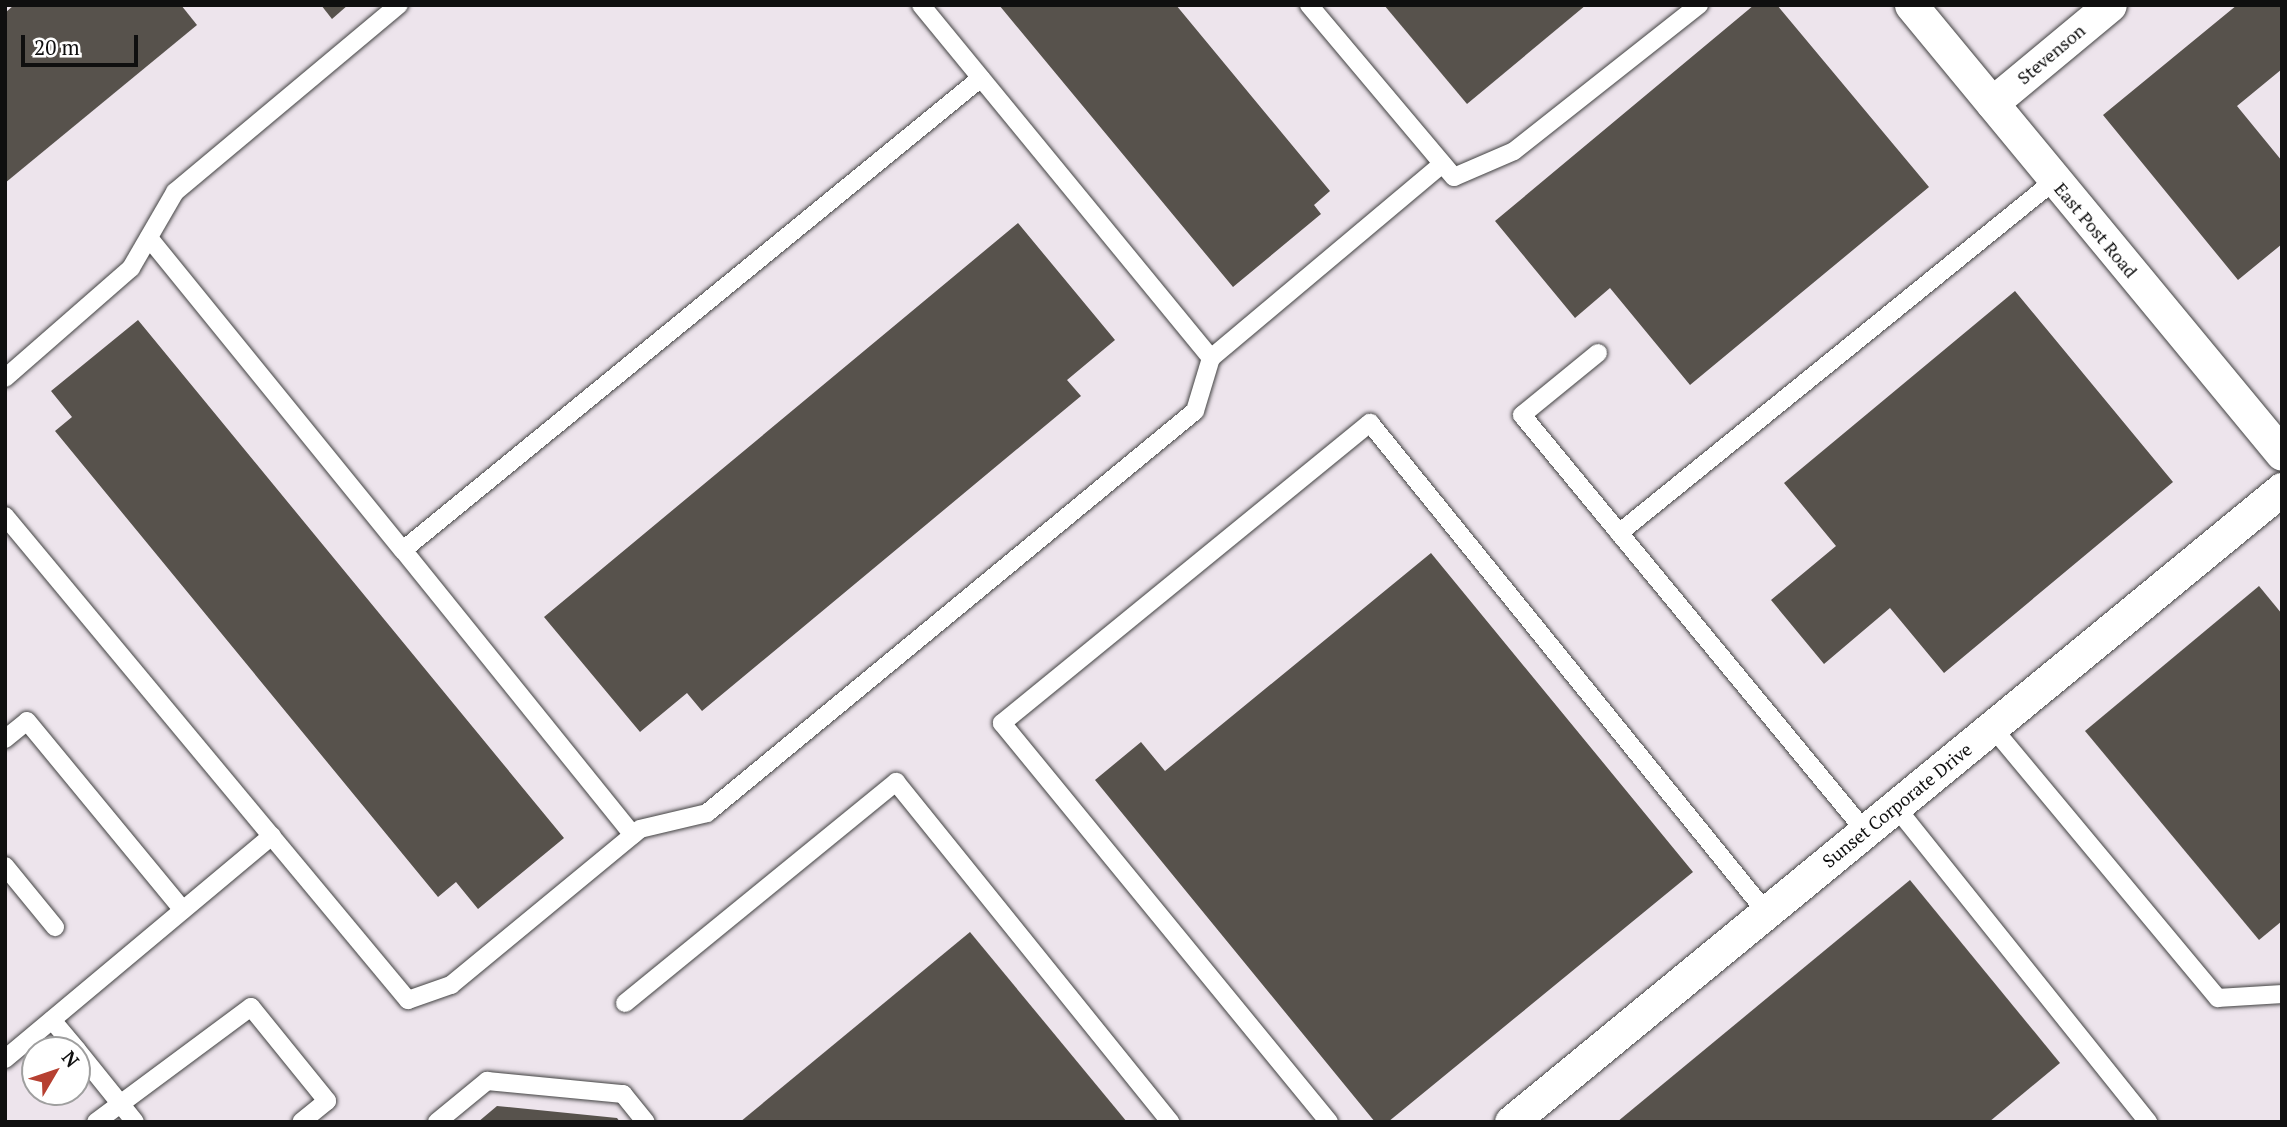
<!DOCTYPE html>
<style>
body{margin:0}
#map{position:relative;width:2287px;height:1127px;overflow:hidden;background:#fefef2;font-family:"PT Serif",serif}
div>[style]{position:absolute}
[style*='--x']{left:calc(var(--x)*1px);top:calc(var(--y)*1px);width:calc(var(--w)*1px);rotate:calc(var(--a)*1deg)}
.industrial>*{inset:0;background:#ede4ec}
.building>*{inset:0;background:#57524c}
.roads{filter:drop-shadow(0 0 2px #424242) drop-shadow(0 0 2px #424242)}
.service>*{height:18px;margin:-9px;padding:0 9px;transform-origin:9px;border-radius:9px;background:#fff}
.minor>*{height:33px;margin:-16.5px;padding:0 16.5px;transform-origin:16.5px;border-radius:16.5px;background:#fff}
span{translate:-50% -50%;white-space:nowrap;text-align:center;line-height:1.15;-webkit-text-stroke:7px #fff;paint-order:stroke}
.street-label{font-size:18px;color:#0f0f0f}
.frame{position:absolute;inset:0;border:7px solid #0f0f0f;pointer-events:none}
.north{position:absolute;left:21px;top:1036px;width:70px;height:70px;box-sizing:border-box;background:#fff;border:2px solid #9f9f9f;border-radius:50%;rotate:51deg;font-size:19px;font-weight:700;line-height:28px;text-align:center;color:#0f0f0f}
.north::after{content:'';display:block;margin:auto;width:24px;height:32px;background:#b64031;clip-path:polygon(50% 0,100% 100%,50% 72%,0 100%)}
.scale{position:absolute;left:21px;top:35px;width:117px;height:32px;box-sizing:border-box;border:4px solid #0f0f0f;border-top:0;padding-left:9px;font-size:21px;line-height:24px;white-space:nowrap;color:#0f0f0f;-webkit-text-stroke:5px #fff;paint-order:stroke}
</style>
<div id="map">
<div class="industrial">
<div style="clip-path:polygon(evenodd,5px 5px,2282px 5px,2282px 1122px,5px 1122px,5px 5px,35px 1050px,77px 1050px,77px 1092px,35px 1092px,35px 1050px)"></div>
</div>
<div class="building">
<div style="clip-path:polygon(14px 5px,181px 5px,197px 25px,5px 183px,5px 13px)"></div>
<div style="clip-path:polygon(321px 5px,348px 5px,332px 19px)"></div>
<div style="clip-path:polygon(999px 5px,1176px 5px,1330px 191px,1314px 205px,1321px 214px,1233px 287px)"></div>
<div style="clip-path:polygon(1384px 5px,1586px 5px,1467px 104px)"></div>
<div style="clip-path:polygon(1754px 5px,1777px 5px,1929px 187px,1690px 385px,1610px 288px,1575px 318px,1495px 221px)"></div>
<div style="clip-path:polygon(2237px 5px,2282px 5px,2282px 69px,2237px 106px,2282px 161px,2282px 244px,2238px 280px,2103px 115px)"></div>
<div style="clip-path:polygon(1018px 223px,1115px 340px,1067px 380px,1081px 396px,702px 711px,687px 693px,640px 732px,544px 617px)"></div>
<div style="clip-path:polygon(2015px 291px,2173px 482px,1944px 673px,1890px 608px,1824px 664px,1771px 600px,1836px 546px,1784px 483px)"></div>
<div style="clip-path:polygon(138px 320px,564px 838px,478px 909px,456px 882px,438px 897px,55px 431px,72px 417px,51px 391px)"></div>
<div style="clip-path:polygon(1431px 553px,1693px 872px,1388px 1122px,1375px 1122px,1095px 780px,1141px 742px,1165px 771px)"></div>
<div style="clip-path:polygon(2259px 586px,2282px 614px,2282px 921px,2259px 940px,2085px 731px)"></div>
<div style="clip-path:polygon(1910px 880px,2060px 1063px,1989px 1122px,1617px 1122px)"></div>
<div style="clip-path:polygon(970px 932px,1127px 1122px,740px 1122px)"></div>
<div style="clip-path:polygon(497px 1106px,617px 1118px,620px 1122px,478px 1122px)"></div>
</div>
<div class="roads">
<div class="service">
<div style="--x:921;--y:5;--w:457;--a:50.6"></div>
<div style="--x:1309;--y:5;--w:225;--a:49.9"></div>
<div style="--x:1454;--y:177;--w:65;--a:-23.4"></div>
<div style="--x:1514;--y:151;--w:236;--a:-38.3"></div>
<div style="--x:149;--y:238;--w:402;--a:50.9"></div>
<div style="--x:403;--y:550;--w:746;--a:-39.24"></div>
<div style="--x:1598;--y:353;--w:98;--a:140.8"></div>
<div style="--x:1522;--y:415;--w:539;--a:50.49"></div>
<div style="--x:5;--y:378;--w:167;--a:-41.1"></div>
<div style="--x:131;--y:268;--w:88;--a:-59.9"></div>
<div style="--x:175;--y:192;--w:292;--a:-39.9"></div>
<div style="--x:5;--y:516;--w:630;--a:50.22"></div>
<div style="--x:408;--y:1000;--w:46;--a:-19.2"></div>
<div style="--x:451;--y:985;--w:245;--a:-39.5"></div>
<div style="--x:640;--y:829;--w:69;--a:-13.4"></div>
<div style="--x:707;--y:813;--w:632;--a:-39.48"></div>
<div style="--x:1195;--y:411;--w:55;--a:-73.2"></div>
<div style="--x:1211;--y:358;--w:302;--a:-40"></div>
<div style="--x:1619;--y:533;--w:561;--a:-38.99"></div>
<div style="--x:403;--y:550;--w:366;--a:51.1"></div>
<div style="--x:1992;--y:727;--w:353;--a:50.2"></div>
<div style="--x:2218;--y:998;--w:64;--a:-3.6"></div>
<div style="--x:5;--y:739;--w:28;--a:-39"></div>
<div style="--x:27;--y:721;--w:245;--a:50.5"></div>
<div style="--x:1895;--y:806;--w:405;--a:51.3"></div>
<div style="--x:5;--y:866;--w:79;--a:50.7"></div>
<div style="--x:625;--y:1003;--w:350;--a:-39.2"></div>
<div style="--x:896;--y:782;--w:437;--a:51.1"></div>
<div style="--x:52;--y:1020;--w:39;--a:50"></div>
<div style="--x:77;--y:1050;--w:92;--a:51.1"></div>
<div style="--x:5;--y:1059;--w:348;--a:-39.9"></div>
<div style="--x:96;--y:1122;--w:193;--a:-36.6"></div>
<div style="--x:251;--y:1007;--w:121;--a:51"></div>
<div style="--x:327;--y:1101;--w:33;--a:141"></div>
<div style="--x:437;--y:1122;--w:65;--a:-39.4"></div>
<div style="--x:487;--y:1081;--w:137;--a:5.5"></div>
<div style="--x:623;--y:1094;--w:36;--a:51"></div>
<div style="--x:1329;--y:1122;--w:516;--a:-129.34"></div>
<div style="--x:1002;--y:723;--w:475;--a:-39.2"></div>
<div style="--x:1370;--y:423;--w:629;--a:51"></div>
</div>
<div class="minor">
<div style="--x:1911;--y:5;--w:582;--a:50.43"></div>
<div style="--x:1992;--y:103;--w:153;--a:-39.7"></div>
<div style="--x:1511;--y:1122;--w:998;--a:-39.39"></div>
</div>
</div>
<div class="street-label">
<span style="left:2051px;top:54px;rotate:-40deg">Stevenson</span>
<span style="left:2096px;top:230px;rotate:50deg">East Post Road</span>
<span style="left:1897px;top:805px;rotate:-39deg">Sunset Corporate Drive</span>
</div>
<div class="frame"></div>
<div class="north">N</div>
<div class="scale">20 m</div>
</div>
